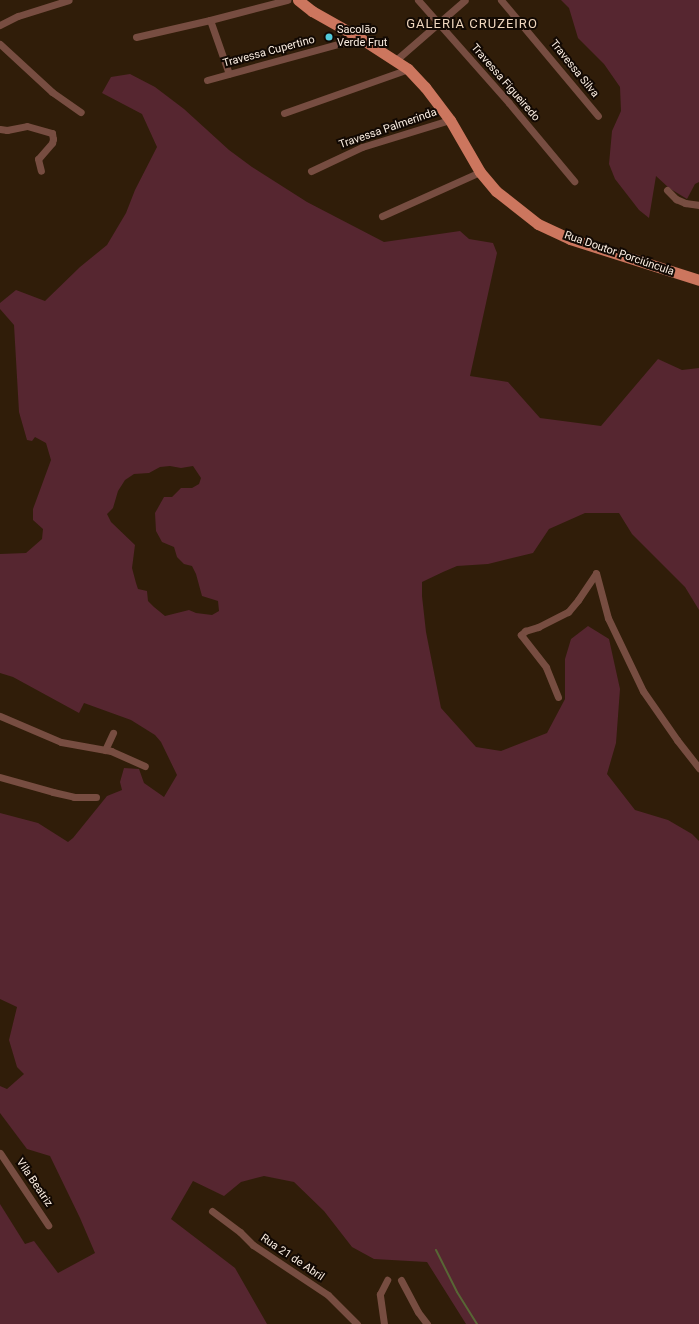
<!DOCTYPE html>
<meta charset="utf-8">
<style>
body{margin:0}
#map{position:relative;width:699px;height:1324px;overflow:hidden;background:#301d09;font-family:Roboto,sans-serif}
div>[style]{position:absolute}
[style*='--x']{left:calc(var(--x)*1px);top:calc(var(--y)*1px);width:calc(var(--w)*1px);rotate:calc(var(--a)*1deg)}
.green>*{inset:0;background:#562630}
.stream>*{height:2px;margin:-1px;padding:0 1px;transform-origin:1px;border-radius:1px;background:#586635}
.street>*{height:7px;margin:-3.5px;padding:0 3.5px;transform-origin:3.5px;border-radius:3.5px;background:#774d41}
.primary>*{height:11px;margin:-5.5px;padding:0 5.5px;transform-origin:5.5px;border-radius:5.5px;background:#cc765e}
.dots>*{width:11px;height:11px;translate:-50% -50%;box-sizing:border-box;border:2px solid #120903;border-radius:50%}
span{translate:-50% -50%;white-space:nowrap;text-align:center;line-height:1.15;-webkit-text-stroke:4px #120903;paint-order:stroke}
.poi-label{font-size:11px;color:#faede1}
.left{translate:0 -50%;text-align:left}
.street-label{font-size:11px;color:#faede1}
.quarter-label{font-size:13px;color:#f0d7bf;letter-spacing:1px}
</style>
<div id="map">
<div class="green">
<div style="clip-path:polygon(561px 0,699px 0,699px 182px,695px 184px,687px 199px,669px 188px,656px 176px,649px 218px,639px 210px,615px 179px,609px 164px,612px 131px,621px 111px,620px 87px,604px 64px,578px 38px,569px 8px)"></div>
<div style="clip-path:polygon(evenodd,130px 74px,155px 87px,184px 109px,229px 150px,252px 167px,307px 202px,384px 242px,460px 231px,469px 239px,493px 243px,497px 253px,470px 376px,508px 382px,540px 418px,601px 426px,658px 359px,682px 370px,699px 368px,699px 610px,685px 587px,632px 534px,619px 513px,585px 513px,549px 529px,533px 553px,488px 564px,457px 566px,443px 572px,422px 582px,422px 596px,426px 632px,441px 708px,476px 747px,501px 751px,547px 733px,565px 699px,565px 659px,571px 639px,588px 626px,609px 639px,620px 689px,616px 743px,607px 774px,635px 810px,668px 820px,692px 834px,699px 841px,699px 1324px,466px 1324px,427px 1262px,374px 1259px,352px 1247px,324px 1211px,294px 1182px,264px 1176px,241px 1182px,224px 1196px,193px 1181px,171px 1219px,235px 1268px,267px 1324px,0 1324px,0 1204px,25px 1244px,34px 1241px,58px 1273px,95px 1253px,80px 1218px,50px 1156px,27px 1149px,0 1113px,0 1086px,7px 1089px,24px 1074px,17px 1067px,9px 1040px,17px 1007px,0 999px,0 813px,38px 823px,68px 842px,73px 838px,107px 796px,122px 790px,120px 782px,124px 768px,139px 769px,144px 783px,164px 797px,177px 775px,161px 742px,155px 735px,131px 720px,84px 703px,79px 713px,13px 677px,0 673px,0 554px,26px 553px,42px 539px,43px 529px,33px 520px,33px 509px,51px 460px,46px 443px,35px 437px,32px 441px,27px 440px,19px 412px,14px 325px,0 309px,0 303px,16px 290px,45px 301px,80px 267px,107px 245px,126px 213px,135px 190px,157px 147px,142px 114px,102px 93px,111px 77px,130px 74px,170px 466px,181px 468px,193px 466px,201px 478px,199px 484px,192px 488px,181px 488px,172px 497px,164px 497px,155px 513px,156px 531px,162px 542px,174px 547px,177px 557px,184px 564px,192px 566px,196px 574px,202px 596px,218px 601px,219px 611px,212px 615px,196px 613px,189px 610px,165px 616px,154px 607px,148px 601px,147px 591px,138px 589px,136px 583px,132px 568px,135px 545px,111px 522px,107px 514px,113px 508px,118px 491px,125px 480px,134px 474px,149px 473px,160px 467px,170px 466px)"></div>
</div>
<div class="stream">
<div style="--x:436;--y:1250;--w:47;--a:63.4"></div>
<div style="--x:457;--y:1292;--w:38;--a:58"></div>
</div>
<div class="street">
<div style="--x:418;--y:0;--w:137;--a:48.5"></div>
<div style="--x:509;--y:103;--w:102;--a:50.2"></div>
<div style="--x:501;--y:0;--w:151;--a:50.1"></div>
<div style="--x:210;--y:20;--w:57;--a:70.6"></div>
<div style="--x:0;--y:25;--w:20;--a:-27"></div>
<div style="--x:18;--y:16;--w:53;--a:-17.4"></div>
<div style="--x:136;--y:37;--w:76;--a:-12.9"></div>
<div style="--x:210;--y:20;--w:80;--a:-14.6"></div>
<div style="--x:0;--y:44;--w:71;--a:42.7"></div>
<div style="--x:52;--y:92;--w:35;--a:35"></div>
<div style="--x:396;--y:60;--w:91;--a:-41"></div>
<div style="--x:207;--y:80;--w:159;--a:-15.4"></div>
<div style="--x:284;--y:113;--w:132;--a:-19.5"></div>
<div style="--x:0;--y:129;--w:7;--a:8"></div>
<div style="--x:7;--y:130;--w:20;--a:-11"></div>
<div style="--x:27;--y:126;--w:26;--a:16"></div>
<div style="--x:52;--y:133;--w:6;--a:81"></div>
<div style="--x:53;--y:139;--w:4;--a:104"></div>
<div style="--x:52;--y:143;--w:21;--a:131"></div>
<div style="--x:38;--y:159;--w:12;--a:76"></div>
<div style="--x:311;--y:171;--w:56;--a:-25.2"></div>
<div style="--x:362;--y:147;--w:92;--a:-17.1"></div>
<div style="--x:667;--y:190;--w:13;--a:45"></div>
<div style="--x:676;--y:199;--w:10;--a:24"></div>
<div style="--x:685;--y:203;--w:14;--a:8"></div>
<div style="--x:382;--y:216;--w:107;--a:-24.2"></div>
<div style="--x:558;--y:697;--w:32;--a:-112"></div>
<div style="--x:546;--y:667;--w:41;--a:-128"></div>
<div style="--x:521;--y:635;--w:6;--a:-45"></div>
<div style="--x:525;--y:631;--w:14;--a:-17"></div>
<div style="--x:538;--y:627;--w:34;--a:-27"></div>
<div style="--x:568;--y:612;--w:16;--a:-50"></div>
<div style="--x:578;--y:600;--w:32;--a:-56"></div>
<div style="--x:596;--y:573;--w:47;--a:75.1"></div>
<div style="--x:608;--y:618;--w:81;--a:64.4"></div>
<div style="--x:643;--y:691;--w:60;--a:55.2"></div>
<div style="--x:677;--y:740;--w:36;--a:52"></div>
<div style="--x:0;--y:716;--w:66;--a:23.1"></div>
<div style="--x:61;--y:742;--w:51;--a:10.2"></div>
<div style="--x:111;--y:751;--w:37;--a:24"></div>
<div style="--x:105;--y:750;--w:19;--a:-65"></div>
<div style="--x:0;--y:777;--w:55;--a:15.8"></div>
<div style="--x:53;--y:792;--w:22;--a:13"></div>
<div style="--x:74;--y:797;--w:22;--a:0"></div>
<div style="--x:0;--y:1153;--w:87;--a:56.3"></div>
<div style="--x:212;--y:1211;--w:35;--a:37"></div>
<div style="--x:240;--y:1232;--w:18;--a:45"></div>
<div style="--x:253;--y:1245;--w:90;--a:33.7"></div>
<div style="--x:328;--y:1295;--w:41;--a:45"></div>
<div style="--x:401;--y:1280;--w:36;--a:62"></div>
<div style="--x:418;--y:1312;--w:15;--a:53"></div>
<div style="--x:384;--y:1324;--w:30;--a:-98"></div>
<div style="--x:380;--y:1294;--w:16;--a:-63"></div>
</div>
<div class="primary">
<div style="--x:298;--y:0;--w:18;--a:38"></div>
<div style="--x:312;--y:11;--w:55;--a:29.4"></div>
<div style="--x:360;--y:38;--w:57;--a:32.9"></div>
<div style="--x:408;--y:69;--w:25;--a:47"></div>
<div style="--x:425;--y:87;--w:41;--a:52.9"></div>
<div style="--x:450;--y:120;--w:60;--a:60"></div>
<div style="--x:480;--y:172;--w:25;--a:50"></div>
<div style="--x:496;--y:191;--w:53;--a:38.2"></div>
<div style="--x:538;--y:224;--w:35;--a:25"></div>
<div style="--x:570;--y:239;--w:135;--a:17.6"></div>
</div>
<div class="dots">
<div style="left:329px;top:37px;background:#53cbda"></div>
</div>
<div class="poi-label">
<span class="left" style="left:337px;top:37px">Sacolão<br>Verde Frut</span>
</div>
<div class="street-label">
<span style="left:269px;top:52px;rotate:-15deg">Travessa Cupertino</span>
<span style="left:574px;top:69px;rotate:51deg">Travessa Silva</span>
<span style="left:505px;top:83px;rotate:49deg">Travessa Figueiredo</span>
<span style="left:388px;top:129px;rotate:-19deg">Travessa Palmerinda</span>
<span style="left:619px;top:254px;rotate:19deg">Rua Doutor Porciúncula</span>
<span style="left:34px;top:1183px;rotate:56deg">Vila Beatriz</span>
<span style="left:292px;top:1258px;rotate:34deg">Rua 21 de Abril</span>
</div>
<div class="quarter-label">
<span style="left:472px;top:24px">GALERIA CRUZEIRO</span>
</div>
</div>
